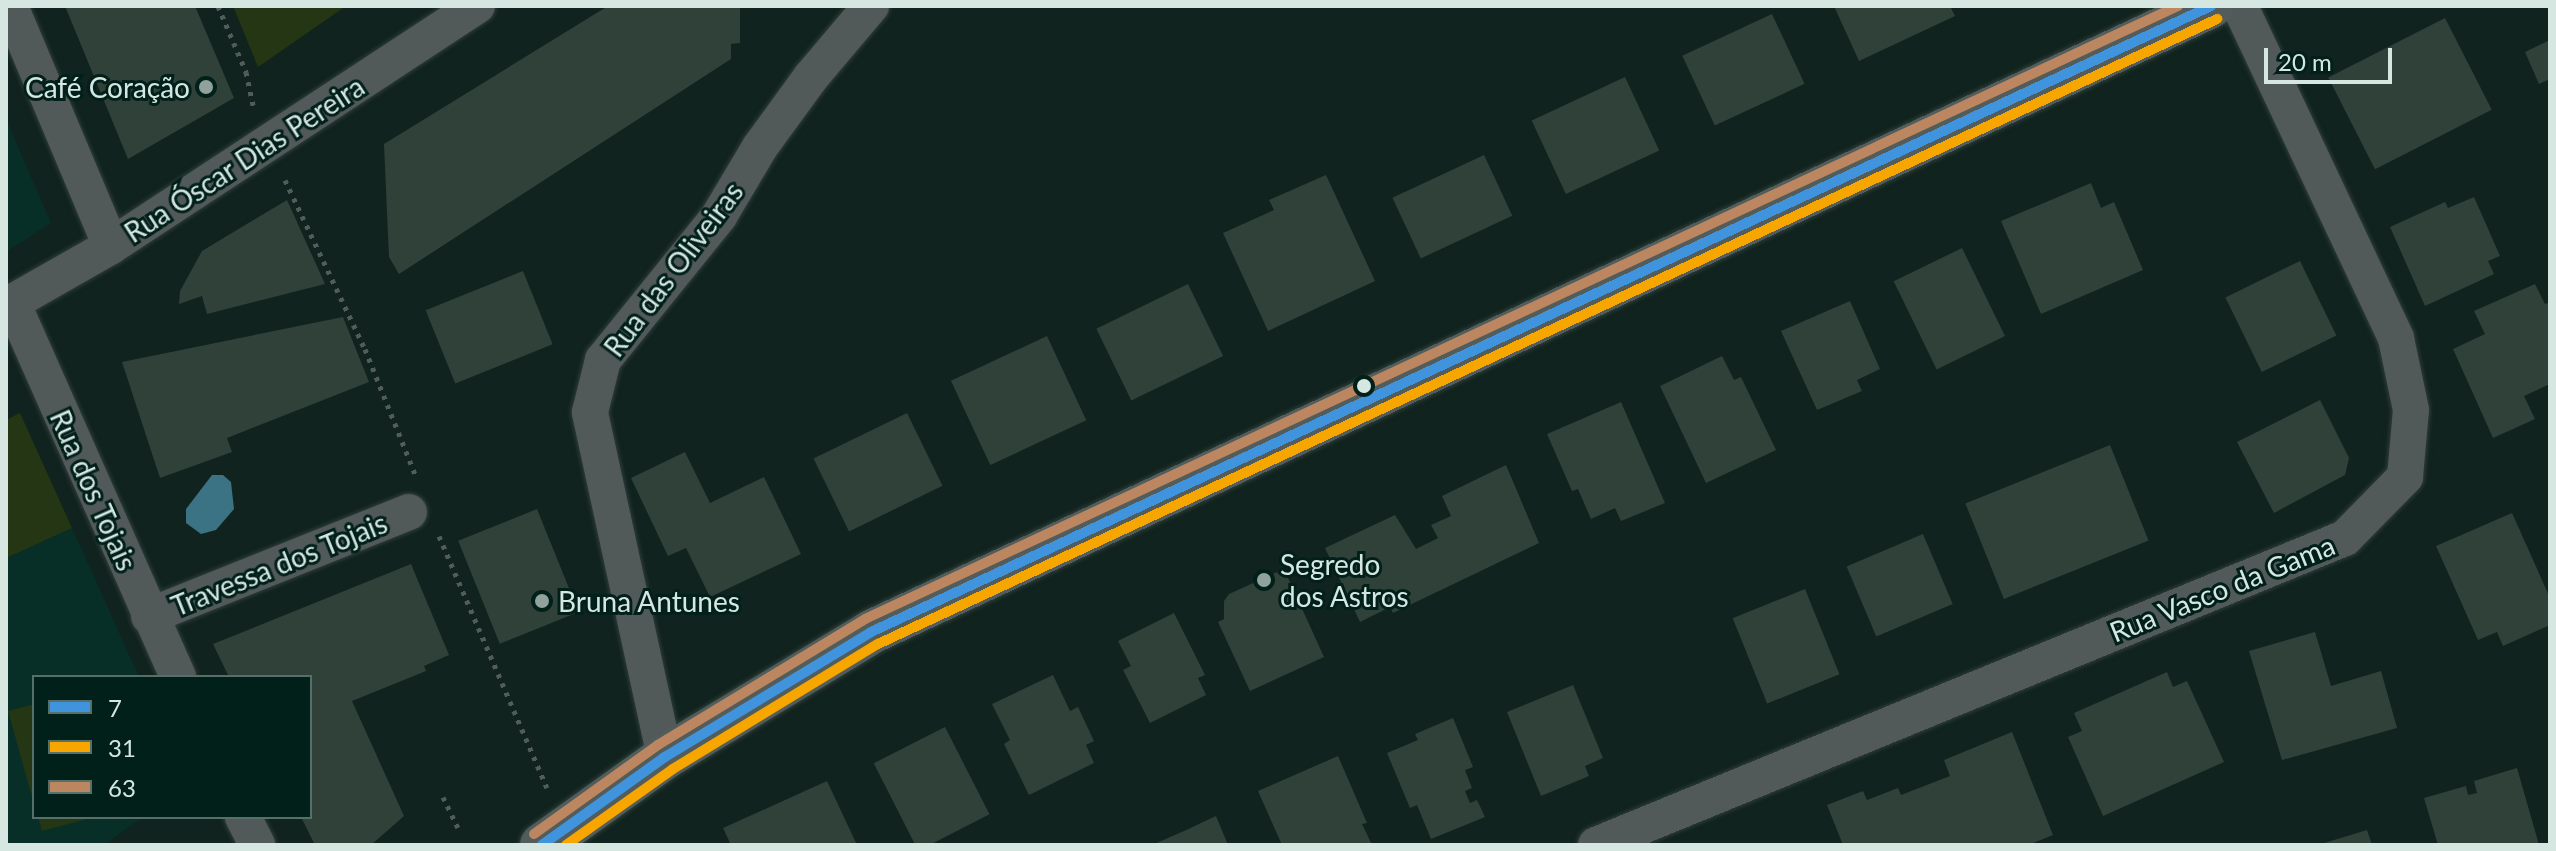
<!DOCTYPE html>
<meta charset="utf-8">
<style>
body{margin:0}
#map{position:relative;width:2556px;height:851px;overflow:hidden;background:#11231e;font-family:Lato,sans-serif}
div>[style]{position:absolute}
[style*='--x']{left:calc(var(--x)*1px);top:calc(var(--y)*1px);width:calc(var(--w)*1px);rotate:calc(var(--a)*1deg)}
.built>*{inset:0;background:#072f27}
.green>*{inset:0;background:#253614}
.water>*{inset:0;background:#3b7384}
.building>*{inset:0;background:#30413a;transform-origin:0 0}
.path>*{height:5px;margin-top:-2.5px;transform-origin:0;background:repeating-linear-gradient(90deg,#525c5a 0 4px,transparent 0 10px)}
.roads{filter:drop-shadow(0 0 2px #2e3d39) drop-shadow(0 0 2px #2e3d39)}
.street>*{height:36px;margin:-18px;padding:0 18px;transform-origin:18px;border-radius:18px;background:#525959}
.secondary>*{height:44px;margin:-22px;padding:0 22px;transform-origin:22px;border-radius:22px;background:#525c5a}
.bus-1>*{height:10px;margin:-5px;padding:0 5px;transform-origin:5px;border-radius:5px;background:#4094de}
.bus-2>*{height:10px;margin:-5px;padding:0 5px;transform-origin:5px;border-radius:5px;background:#f7a600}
.bus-3>*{height:10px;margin:-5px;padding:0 5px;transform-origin:5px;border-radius:5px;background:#bb8660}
.dots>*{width:22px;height:22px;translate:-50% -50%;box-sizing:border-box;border:4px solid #012019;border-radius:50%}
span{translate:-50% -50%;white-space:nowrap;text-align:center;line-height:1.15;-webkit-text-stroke:6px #012019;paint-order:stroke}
.poi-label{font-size:28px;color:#d6e7e2}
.right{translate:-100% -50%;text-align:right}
.left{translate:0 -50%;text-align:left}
.street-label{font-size:28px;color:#d6e7e2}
.frame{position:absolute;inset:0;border:8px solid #d6e7e2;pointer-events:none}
.legend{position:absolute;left:32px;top:675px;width:280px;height:144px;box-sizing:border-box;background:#012019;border:2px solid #567069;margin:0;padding:10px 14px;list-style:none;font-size:24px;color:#d6e7e2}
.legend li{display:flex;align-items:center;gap:16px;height:40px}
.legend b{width:40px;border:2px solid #567069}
.scale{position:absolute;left:2264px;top:48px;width:128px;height:36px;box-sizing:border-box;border:4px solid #d6e7e2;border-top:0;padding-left:10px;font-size:24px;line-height:28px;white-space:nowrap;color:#d6e7e2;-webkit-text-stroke:6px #012019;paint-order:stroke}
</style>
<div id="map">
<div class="built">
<div style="clip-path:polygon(6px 119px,51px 223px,6px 252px)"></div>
<div style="clip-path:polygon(72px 528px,139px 677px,34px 677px,34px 817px,143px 817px,104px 845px,6px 845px,6px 558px)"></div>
</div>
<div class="green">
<div style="clip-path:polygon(233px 6px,346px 6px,258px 67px)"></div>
<div style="clip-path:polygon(20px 413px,72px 528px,6px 558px,6px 420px)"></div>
<div style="clip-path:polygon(34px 704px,34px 804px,8px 711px)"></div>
<div style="clip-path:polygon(38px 817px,95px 817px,42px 831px)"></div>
</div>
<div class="water">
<div style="clip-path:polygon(212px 475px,223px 475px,231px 482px,234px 509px,216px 530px,201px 534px,186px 523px,186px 509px)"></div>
</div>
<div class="building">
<div style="clip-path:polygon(65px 6px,195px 6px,234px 98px,128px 159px)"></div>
<div style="clip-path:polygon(608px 6px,740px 6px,740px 43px,731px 44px,731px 59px,399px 274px,389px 257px,384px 144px)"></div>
<div style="clip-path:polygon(1834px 6px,1950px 6px,1955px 16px,1859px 61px)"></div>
<div style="left:1772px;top:14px;width:77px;height:99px;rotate:65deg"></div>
<div style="left:2445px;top:18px;width:103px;height:131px;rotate:63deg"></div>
<div style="clip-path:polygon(2550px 40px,2550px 79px,2539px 84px,2525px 52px)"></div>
<div style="left:1625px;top:77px;width:81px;height:103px;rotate:65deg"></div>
<div style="left:1484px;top:155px;width:67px;height:101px;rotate:65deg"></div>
<div style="clip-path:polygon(1326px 175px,1375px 281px,1268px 331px,1223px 233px,1274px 210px,1269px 200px)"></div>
<div style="clip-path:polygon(2091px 183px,2101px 208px,2114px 202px,2143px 270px,2041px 314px,2001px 221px)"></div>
<div style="clip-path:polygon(2474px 197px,2500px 256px,2488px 261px,2494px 274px,2425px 306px,2390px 227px,2445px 202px,2448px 208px)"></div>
<div style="clip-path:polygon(287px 200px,325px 284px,207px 314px,202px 296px,179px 304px,180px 291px,202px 251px)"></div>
<div style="left:1962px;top:248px;width:98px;height:76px;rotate:64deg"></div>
<div style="left:2300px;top:261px;width:83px;height:83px;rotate:64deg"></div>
<div style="left:523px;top:271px;width:79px;height:105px;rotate:68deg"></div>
<div style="left:1188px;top:284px;width:80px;height:102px;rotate:64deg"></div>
<div style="clip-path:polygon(2535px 284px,2545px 304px,2550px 302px,2550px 384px,2524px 396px,2535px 419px,2493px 438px,2453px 349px,2485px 334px,2474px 311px)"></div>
<div style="clip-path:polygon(1850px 301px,1880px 369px,1857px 380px,1862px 391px,1817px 410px,1781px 331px)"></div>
<div style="clip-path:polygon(343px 317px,369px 382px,227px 438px,232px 452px,160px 478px,122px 362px)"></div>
<div style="left:1047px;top:336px;width:93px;height:106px;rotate:65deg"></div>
<div style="clip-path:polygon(1722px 356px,1734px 380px,1741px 377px,1776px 450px,1706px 483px,1660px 386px)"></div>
<div style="clip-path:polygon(2320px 400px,2349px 458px,2345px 475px,2274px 513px,2237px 442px)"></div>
<div style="clip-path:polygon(1621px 402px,1665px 503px,1621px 521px,1615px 508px,1591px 519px,1578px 489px,1572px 491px,1547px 434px)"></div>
<div style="left:907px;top:413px;width:81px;height:104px;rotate:64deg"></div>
<div style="left:2110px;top:445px;width:103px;height:156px;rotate:68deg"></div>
<div style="clip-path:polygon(685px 452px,710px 503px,764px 477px,801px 554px,710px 597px,686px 548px,668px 556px,631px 478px)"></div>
<div style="clip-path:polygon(1506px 465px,1539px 543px,1393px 613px,1390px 607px,1360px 622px,1325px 548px,1395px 515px,1416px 549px,1438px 538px,1431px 525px,1451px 516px,1442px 496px)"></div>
<div style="left:537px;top:509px;width:111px;height:85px;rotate:68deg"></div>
<div style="clip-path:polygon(2512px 513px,2550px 598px,2550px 625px,2503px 646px,2497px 632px,2478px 640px,2436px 546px)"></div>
<div style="left:1923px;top:534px;width:76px;height:83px;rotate:67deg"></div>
<div style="clip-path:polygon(411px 564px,449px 655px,424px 666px,426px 671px,352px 701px,404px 816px,371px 845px,315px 845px,301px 817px,310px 817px,310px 677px,229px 677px,213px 644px)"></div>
<div style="clip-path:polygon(1284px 569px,1324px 657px,1250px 691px,1218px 622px,1224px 619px,1224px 601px,1229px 594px)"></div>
<div style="left:1805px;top:589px;width:92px;height:78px;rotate:68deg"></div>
<div style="clip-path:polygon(1174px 613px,1205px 675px,1198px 678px,1206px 695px,1150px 723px,1123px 670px,1131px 666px,1118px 641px)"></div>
<div style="clip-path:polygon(2315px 632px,2331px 686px,2381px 671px,2397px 728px,2282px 760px,2249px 651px)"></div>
<div style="clip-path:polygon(2167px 672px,2173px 687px,2187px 681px,2224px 762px,2103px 816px,2068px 737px,2082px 731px,2074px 713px)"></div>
<div style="clip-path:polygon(1053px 675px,1070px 711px,1078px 707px,1094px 741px,1086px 745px,1094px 763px,1029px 795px,1004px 744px,1010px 740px,992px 704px)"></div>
<div style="clip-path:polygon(1573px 685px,1603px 758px,1585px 766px,1589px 776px,1541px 796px,1507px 712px)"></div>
<div style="clip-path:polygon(1453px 718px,1473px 767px,1465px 770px,1472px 788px,1465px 791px,1470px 803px,1477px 800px,1485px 817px,1431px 839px,1417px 805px,1410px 808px,1387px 753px,1418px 740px,1415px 734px)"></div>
<div style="left:945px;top:727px;width:98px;height:80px;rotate:63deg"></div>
<div style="clip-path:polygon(2012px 732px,2053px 835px,2028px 845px,1843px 845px,1827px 805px,1863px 791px,1867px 800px,1898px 788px,1901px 795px,1950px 776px,1944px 760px)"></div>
<div style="clip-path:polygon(1338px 756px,1367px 823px,1362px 824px,1372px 845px,1282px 845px,1258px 791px)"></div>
<div style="clip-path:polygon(2517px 768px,2539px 845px,2438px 845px,2424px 798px,2466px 786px,2468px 795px,2477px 793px,2474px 781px)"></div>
<div style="clip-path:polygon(827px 781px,857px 845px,731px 845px,723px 828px)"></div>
<div style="clip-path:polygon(1216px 816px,1228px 845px,1152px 845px,1184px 831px)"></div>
<div style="clip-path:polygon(2367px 830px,2372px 845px,2321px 845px,2321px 844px)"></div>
</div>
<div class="path">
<div style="--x:218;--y:6;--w:72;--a:67"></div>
<div style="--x:246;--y:72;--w:35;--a:78"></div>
<div style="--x:285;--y:180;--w:187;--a:64.7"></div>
<div style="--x:365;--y:349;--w:135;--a:68.2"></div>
<div style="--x:439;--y:536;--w:274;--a:66.8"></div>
<div style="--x:443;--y:797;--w:34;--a:64"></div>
</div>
<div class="roads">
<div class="street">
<div style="--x:10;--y:6;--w:260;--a:67.2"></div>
<div style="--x:12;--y:302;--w:410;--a:66.1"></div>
<div style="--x:6;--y:306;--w:121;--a:-29.7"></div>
<div style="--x:111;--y:246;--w:438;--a:-33.3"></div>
<div style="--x:149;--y:616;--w:280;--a:-21.8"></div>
<div style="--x:665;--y:757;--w:353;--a:-102.3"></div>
<div style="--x:590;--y:412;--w:54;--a:-76"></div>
<div style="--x:603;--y:360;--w:185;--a:-51.1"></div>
<div style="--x:719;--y:216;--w:80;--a:-59.3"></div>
<div style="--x:760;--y:147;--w:87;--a:-53.9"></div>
<div style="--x:811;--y:77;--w:93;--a:-49.8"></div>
<div style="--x:243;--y:817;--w:31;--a:63"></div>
<div style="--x:1596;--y:845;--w:809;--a:-22.29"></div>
<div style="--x:2345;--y:538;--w:86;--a:-45.5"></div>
<div style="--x:2405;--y:477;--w:67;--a:-84.9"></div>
<div style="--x:2411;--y:410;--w:74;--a:-101.8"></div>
<div style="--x:2396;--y:338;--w:367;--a:-115.2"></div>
</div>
<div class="secondary">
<div style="--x:542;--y:845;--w:151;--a:-35.6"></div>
<div style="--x:665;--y:757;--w:241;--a:-31.2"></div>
<div style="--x:871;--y:632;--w:1479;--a:-25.04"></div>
</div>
</div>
<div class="bus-1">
<div style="--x:542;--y:845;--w:151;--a:-35.6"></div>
<div style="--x:665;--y:757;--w:241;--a:-31.2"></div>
<div style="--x:871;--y:632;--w:1479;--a:-25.04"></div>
</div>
<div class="bus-2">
<div style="--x:566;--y:845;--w:131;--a:-35.4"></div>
<div style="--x:673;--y:769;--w:240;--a:-31.4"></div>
<div style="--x:878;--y:644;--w:1478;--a:-25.02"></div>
</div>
<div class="bus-3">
<div style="--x:534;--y:834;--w:153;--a:-35.7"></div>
<div style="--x:658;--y:745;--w:242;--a:-31.3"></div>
<div style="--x:865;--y:619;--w:1449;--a:-25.03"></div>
</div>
<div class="dots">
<div style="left:206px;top:87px;background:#91a29d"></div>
<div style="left:1364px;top:386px;background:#d6e7e2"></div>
<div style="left:1264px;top:580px;background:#91a29d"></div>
<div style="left:542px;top:601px;background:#91a29d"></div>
</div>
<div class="poi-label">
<span class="right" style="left:190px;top:87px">Café Coração</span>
<span class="left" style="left:1280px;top:580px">Segredo<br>dos Astros</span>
<span class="left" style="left:558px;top:601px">Bruna Antunes</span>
</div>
<div class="street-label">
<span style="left:244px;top:159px;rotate:-33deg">Rua Óscar Dias Pereira</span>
<span style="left:673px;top:269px;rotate:-53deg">Rua das Oliveiras</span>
<span style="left:94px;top:490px;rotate:66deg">Rua dos Tojais</span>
<span style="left:279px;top:564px;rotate:-22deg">Travessa dos Tojais</span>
<span style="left:2222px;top:588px;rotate:-22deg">Rua Vasco da Gama</span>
</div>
<div class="frame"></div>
<ul class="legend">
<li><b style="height:10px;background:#4094de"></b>7</li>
<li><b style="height:10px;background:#f7a600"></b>31</li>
<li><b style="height:10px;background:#bb8660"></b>63</li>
</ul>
<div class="scale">20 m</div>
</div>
